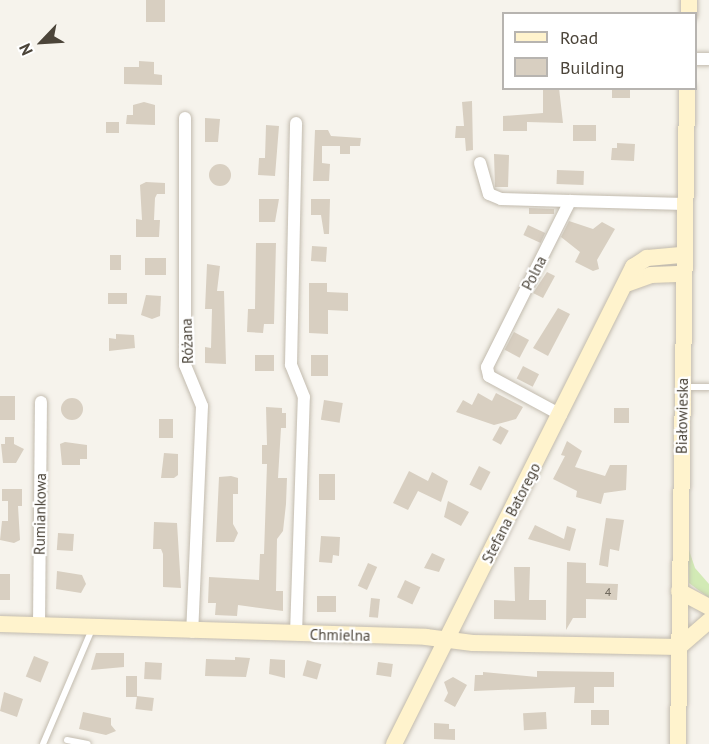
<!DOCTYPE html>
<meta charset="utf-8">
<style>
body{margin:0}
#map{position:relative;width:709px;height:744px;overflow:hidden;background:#f6f3ec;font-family:"PT Sans",sans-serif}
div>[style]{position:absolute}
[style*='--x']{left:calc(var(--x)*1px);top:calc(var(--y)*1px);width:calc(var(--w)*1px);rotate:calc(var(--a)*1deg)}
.green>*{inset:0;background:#d2eab5}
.building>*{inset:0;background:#d8cfc1;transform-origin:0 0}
.round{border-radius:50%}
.roads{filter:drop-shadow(0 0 2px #c2bbae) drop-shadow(0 0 2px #c2bbae)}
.lane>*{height:6px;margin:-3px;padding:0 3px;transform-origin:3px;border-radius:3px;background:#fff}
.street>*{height:12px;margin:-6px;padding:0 6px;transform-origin:6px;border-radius:6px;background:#fff}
.secondary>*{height:16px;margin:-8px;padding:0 8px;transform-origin:8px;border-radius:8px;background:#fff3cd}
span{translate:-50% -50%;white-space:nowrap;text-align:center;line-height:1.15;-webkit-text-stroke:4.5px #fff;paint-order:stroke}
.number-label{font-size:12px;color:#6e675b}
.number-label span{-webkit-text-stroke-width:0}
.street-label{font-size:15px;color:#4b4439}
.legend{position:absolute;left:502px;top:12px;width:195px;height:78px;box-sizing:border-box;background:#fff;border:2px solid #b7b4b0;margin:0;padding:8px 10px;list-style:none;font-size:18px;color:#4b4439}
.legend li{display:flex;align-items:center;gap:12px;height:30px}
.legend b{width:30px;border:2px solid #b7b4b0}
.north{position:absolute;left:12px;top:12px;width:60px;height:60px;-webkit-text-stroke:4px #fff;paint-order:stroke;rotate:245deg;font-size:16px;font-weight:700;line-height:24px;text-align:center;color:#4b4439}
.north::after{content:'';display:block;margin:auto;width:21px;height:27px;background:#4b4439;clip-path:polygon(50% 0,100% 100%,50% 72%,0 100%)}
</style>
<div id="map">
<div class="green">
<div style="clip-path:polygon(688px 547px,695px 568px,709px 584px,709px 598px,689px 583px)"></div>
</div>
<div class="building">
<div style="left:146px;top:0;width:19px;height:22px"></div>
<div style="clip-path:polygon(139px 61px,154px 62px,154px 74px,162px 75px,162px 85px,124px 84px,124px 67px,139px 67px)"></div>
<div style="clip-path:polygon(543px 88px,559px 88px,563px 123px,527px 122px,527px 131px,503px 131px,503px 116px,543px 113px)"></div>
<div style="left:612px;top:88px;width:18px;height:10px"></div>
<div style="clip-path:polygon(472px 101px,473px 150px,466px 151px,465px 138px,455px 138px,456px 126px,464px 126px,462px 102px)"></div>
<div style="clip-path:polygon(144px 102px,155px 105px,155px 125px,126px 124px,127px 115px,133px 115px,133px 105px)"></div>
<div style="clip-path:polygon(205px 118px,220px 119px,218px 142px,205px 142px)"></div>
<div style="left:106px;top:122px;width:13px;height:11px"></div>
<div style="clip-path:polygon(266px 125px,279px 126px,275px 176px,258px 175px,259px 158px,265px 158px)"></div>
<div style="left:573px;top:125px;width:23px;height:16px"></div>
<div style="clip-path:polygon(315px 130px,328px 130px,331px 136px,361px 138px,360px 146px,350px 146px,350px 154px,340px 154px,340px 146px,322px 146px,322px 163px,330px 164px,329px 181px,313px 181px)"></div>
<div style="clip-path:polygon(617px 143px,635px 144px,634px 161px,611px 160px,612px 148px,617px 148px)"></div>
<div style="clip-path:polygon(494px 154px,509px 155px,508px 187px,495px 187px)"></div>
<div class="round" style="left:209px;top:164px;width:22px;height:22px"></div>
<div style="left:557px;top:170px;width:27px;height:14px;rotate:2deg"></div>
<div style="clip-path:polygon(146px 182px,165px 183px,165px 194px,157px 194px,155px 198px,154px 220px,160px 220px,159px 237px,136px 237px,136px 219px,142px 220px,140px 185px)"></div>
<div style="clip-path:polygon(259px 199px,279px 199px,275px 222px,259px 222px)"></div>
<div style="clip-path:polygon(311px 199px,330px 199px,329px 234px,324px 234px,321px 215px,311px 215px)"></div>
<div style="clip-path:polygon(529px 208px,554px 209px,554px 214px,529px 214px)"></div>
<div style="clip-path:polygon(569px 221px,593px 229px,602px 222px,615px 229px,597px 260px,599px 269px,593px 271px,575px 262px,580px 252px,561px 237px)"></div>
<div style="left:528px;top:225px;width:19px;height:11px;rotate:25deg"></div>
<div style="clip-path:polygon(256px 243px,276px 243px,274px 324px,264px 324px,263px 333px,247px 332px,248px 309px,255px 309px)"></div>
<div style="left:312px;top:246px;width:15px;height:15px;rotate:4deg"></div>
<div style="left:110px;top:255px;width:11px;height:15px"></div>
<div style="left:145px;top:258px;width:21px;height:17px"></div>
<div style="clip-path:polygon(207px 264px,220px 266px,217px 291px,224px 291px,226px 364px,205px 363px,205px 347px,211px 348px,212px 309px,205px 309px)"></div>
<div style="clip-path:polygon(547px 272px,555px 276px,543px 298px,533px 293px)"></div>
<div style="clip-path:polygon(309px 283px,327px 283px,327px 292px,348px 293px,348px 311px,328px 310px,328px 334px,309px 333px)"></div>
<div style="left:108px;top:293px;width:19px;height:11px"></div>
<div style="clip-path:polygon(146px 295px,161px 296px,160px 316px,152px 319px,141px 315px)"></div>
<div style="clip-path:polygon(558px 308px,570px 314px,548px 356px,533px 348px)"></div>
<div style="left:514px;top:332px;width:17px;height:20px;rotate:28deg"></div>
<div style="clip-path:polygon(116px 334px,134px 335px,135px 348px,109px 351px,109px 338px,116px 339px)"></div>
<div style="left:255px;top:355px;width:19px;height:16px"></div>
<div style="left:311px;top:355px;width:17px;height:21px"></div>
<div style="left:523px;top:366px;width:18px;height:14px;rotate:27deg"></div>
<div style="clip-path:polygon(478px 393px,492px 401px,496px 393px,523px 407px,516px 419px,494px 425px,456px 412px,463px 400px,472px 405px)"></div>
<div style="left:0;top:396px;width:15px;height:24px"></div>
<div class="round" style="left:61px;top:398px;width:22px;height:22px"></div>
<div style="left:324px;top:400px;width:19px;height:20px;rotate:9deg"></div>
<div style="clip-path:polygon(266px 407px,282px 408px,282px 413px,286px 413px,286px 428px,281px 428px,278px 478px,287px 478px,286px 504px,283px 531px,277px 539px,276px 591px,283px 591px,283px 611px,238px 605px,237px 616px,215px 615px,216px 603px,208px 603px,209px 577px,259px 580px,260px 554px,264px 554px,267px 464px,262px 464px,262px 445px,267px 445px)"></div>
<div style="left:614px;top:408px;width:15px;height:15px"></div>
<div style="left:159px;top:419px;width:14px;height:19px"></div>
<div style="left:500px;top:426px;width:10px;height:16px;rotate:29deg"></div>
<div style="clip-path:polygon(5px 437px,14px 437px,14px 444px,24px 449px,16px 463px,3px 463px,1px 444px,5px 444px)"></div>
<div style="clip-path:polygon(567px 441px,582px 451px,575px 467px,605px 476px,610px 465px,627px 465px,626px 490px,604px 493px,601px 504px,576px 497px,577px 491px,553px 479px,565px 456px,561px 455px)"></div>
<div style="clip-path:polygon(65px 442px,87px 445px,87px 459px,80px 459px,80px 465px,62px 465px,60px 444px)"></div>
<div style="clip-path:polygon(164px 453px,178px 454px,178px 475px,174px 478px,161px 478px)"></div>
<div style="left:479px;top:466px;width:13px;height:21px;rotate:27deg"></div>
<div style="clip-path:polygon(409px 471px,428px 481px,432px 472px,448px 481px,441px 502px,418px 491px,408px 510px,393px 503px)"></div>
<div style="left:319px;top:474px;width:16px;height:26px"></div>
<div style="clip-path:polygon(231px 476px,238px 478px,238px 494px,233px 494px,233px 524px,238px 533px,234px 542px,216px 542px,219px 477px)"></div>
<div style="clip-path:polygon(2px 489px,22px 489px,22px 506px,18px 506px,20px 540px,14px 543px,0 540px,2px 521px,8px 521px,8px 501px,2px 501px)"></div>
<div style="clip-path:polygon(448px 501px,469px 512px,461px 526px,444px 517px)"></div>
<div style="clip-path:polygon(606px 518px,624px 520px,619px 551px,610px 549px,608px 567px,599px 565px)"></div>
<div style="clip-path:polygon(154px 522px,177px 523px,181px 588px,163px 587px,163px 554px,161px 549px,153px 549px)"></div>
<div style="clip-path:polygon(535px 525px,564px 539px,567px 526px,576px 529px,570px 551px,528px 539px)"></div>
<div style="left:58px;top:533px;width:16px;height:17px;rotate:4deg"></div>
<div style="clip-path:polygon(321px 536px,340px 537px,339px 556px,333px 555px,332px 563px,319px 562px)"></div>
<div style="clip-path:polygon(432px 553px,445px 559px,439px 572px,424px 568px)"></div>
<div style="clip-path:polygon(567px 562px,586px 563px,586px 583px,618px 584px,617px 600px,586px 599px,586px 618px,573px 618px,566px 630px)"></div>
<div style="left:368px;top:563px;width:10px;height:25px;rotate:24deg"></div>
<div style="clip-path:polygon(514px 567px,530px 567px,529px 600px,546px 600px,546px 620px,494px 619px,494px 600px,515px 601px)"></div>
<div style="clip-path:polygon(57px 571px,82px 575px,86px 584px,81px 593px,56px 589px)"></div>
<div style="left:0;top:574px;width:10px;height:26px"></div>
<div style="left:405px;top:580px;width:17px;height:19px;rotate:25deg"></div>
<div style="left:317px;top:596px;width:19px;height:16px"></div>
<div style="left:371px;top:598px;width:9px;height:19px;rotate:6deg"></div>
<div style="clip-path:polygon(96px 653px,124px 653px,124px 667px,91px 670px)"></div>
<div style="left:34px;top:656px;width:16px;height:22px;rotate:22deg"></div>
<div style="clip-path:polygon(235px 657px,250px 658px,246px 677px,205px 676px,206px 659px,235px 660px)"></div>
<div style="clip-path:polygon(270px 659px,285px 660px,285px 678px,269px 674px)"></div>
<div style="left:307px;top:660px;width:15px;height:16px;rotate:16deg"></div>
<div style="left:145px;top:662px;width:17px;height:17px;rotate:3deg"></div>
<div style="left:378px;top:662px;width:15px;height:13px;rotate:8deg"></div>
<div style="clip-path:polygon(537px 671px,614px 672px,614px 687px,594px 687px,594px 703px,574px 703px,575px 687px,474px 691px,475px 675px,483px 675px,483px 672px,537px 677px)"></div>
<div style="left:126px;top:676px;width:11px;height:21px"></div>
<div style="clip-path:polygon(453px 677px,467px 685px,455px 707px,444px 701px,448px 693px,444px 682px)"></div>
<div style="clip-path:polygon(4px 692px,23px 699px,17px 717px,0 711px)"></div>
<div style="left:137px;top:696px;width:17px;height:13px;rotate:7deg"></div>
<div style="left:609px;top:710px;width:15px;height:18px;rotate:90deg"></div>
<div style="clip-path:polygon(83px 712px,111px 718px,111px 725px,116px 731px,106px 735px,79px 729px)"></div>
<div style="left:546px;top:712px;width:17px;height:23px;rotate:87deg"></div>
<div style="clip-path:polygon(434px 723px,449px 724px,449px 729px,455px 729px,455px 740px,434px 739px)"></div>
</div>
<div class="roads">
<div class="lane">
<div style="--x:686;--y:387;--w:23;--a:0"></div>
<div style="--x:67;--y:740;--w:21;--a:11"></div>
<div style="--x:43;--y:744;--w:125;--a:-66.9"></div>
</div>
<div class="street">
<div style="--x:696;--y:59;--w:13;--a:0"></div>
<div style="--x:185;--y:118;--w:247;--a:90"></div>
<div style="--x:185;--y:365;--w:44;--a:67.5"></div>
<div style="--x:202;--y:406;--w:226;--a:92.5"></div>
<div style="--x:480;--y:163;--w:32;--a:74"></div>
<div style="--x:489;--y:194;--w:13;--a:23"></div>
<div style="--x:501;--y:199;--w:69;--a:1.7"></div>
<div style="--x:561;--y:415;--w:82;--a:-151.6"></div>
<div style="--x:489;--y:376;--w:9;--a:-103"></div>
<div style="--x:487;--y:367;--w:186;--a:-63.4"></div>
<div style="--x:570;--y:201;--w:115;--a:1.5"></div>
<div style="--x:39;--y:626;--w:224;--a:-89.5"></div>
<div style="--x:296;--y:634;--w:237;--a:-88.1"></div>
<div style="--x:304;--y:397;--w:35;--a:-112"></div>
<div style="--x:291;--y:365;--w:242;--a:-88.8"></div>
</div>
<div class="secondary">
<div style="--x:689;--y:14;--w:14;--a:-90"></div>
<div style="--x:629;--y:283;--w:23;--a:-20"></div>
<div style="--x:651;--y:275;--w:33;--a:-2"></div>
<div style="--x:679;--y:591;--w:34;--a:28"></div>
<div style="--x:0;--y:624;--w:426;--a:1.7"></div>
<div style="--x:426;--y:637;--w:47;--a:7.3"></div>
<div style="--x:473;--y:643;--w:206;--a:1.1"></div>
<div style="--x:679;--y:647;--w:40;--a:-41"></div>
<div style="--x:394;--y:744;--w:534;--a:-63.39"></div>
<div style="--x:633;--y:267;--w:17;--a:-33"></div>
<div style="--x:647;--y:258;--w:37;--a:-5"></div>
<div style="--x:678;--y:744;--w:656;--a:-89.21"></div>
</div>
</div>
<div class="number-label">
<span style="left:608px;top:592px">4</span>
</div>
<div class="street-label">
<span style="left:534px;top:273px;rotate:-63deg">Polna</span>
<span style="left:187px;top:341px;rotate:-92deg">Różana</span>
<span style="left:682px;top:416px;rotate:-89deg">Białowieska</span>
<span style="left:511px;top:513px;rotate:-63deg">Stefana Batorego</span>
<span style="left:40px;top:514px;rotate:-89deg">Rumiankowa</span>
<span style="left:340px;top:635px;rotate:1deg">Chmielna</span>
</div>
<ul class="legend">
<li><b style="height:8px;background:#fff3cd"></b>Road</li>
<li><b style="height:16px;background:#d8cfc1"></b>Building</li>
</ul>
<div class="north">N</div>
</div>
